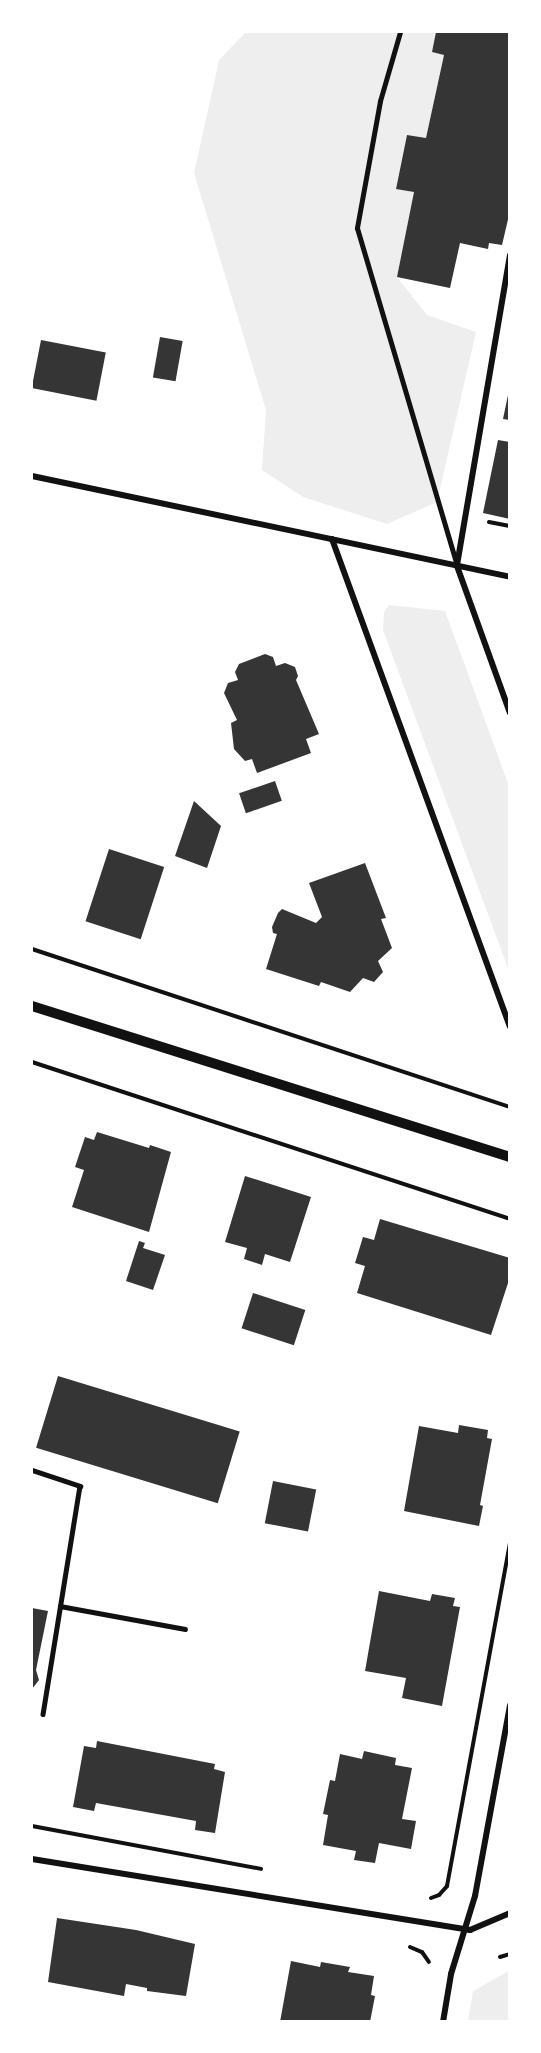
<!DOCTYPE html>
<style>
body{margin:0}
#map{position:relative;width:541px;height:2053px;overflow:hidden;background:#fff;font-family:Bitter,serif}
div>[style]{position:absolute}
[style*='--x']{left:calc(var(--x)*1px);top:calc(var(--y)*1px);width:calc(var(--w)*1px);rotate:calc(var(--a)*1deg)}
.green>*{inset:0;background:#eee}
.building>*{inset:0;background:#353535;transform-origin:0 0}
.path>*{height:4px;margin:-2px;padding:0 2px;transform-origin:2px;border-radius:2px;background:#111}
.service>*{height:4.5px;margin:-2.25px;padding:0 2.25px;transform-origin:2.25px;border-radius:2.25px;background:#111}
.pedestrian>*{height:5px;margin:-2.5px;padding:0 2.5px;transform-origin:2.5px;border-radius:2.5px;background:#111}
.minor>*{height:6px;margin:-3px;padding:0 3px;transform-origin:3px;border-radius:3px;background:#111}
.tertiary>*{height:10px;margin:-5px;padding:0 5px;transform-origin:5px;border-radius:5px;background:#111}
span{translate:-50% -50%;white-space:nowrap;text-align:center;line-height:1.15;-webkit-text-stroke:6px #fff;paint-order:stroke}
.frame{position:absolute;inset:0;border:33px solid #fff;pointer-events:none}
</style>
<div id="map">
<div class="green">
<div style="clip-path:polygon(246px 32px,436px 32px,432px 52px,444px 55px,426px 138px,407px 135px,396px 188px,414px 192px,397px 277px,427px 315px,476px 332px,437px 502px,387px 524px,303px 497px,262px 470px,266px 410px,194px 173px,219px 60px)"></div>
<div style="clip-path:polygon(389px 605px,445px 611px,509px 786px,509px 971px,383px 630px,384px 612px)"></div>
<div style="clip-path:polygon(509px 1971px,509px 2021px,468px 2021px,473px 1991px)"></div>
</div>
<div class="building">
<div style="clip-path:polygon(436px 32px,510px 32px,510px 211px,502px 245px,489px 243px,488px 249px,460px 243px,450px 288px,397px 277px,414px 192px,396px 189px,407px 135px,426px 138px,444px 55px,432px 52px)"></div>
<div style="left:160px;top:337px;width:23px;height:41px;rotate:10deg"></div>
<div style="left:41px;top:340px;width:66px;height:49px;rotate:11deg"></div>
<div style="clip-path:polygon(508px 395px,510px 395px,510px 420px,503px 419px)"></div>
<div style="clip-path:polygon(498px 440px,510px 442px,510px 519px,483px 513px)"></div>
<div style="clip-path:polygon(265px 654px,273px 657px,276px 666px,285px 663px,295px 667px,298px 676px,296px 680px,319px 734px,306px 739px,311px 753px,257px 773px,252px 759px,245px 761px,234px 749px,231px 723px,237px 720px,224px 693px,228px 683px,238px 680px,235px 672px,239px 664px)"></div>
<div style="left:275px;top:781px;width:21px;height:38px;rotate:71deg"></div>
<div style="clip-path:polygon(194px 801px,221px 826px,207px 868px,175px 856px)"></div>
<div style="left:109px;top:849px;width:58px;height:76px;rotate:18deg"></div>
<div style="clip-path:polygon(365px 863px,386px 918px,381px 919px,392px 948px,378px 961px,383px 972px,374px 982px,363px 978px,350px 992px,321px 982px,319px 986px,266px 969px,277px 934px,273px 933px,272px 927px,278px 913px,282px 909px,316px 923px,322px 917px,309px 883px)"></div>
<div style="clip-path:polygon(97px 1132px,149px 1148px,150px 1145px,171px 1152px,149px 1232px,72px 1207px,84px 1170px,75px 1167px,85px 1137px,94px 1140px)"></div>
<div style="clip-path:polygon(245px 1176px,311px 1197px,290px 1262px,265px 1254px,262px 1265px,244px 1259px,247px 1248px,225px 1242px)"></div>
<div style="clip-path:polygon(380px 1219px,510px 1258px,510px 1277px,491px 1335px,357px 1293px,365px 1266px,355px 1263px,363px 1237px,374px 1240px)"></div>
<div style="clip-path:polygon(139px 1241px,145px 1243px,143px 1248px,165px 1255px,153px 1290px,126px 1281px)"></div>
<div style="left:253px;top:1293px;width:55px;height:37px;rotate:18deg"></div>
<div style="left:58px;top:1376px;width:190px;height:75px;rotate:17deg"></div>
<div style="clip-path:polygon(459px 1425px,488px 1430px,487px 1438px,492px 1439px,480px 1505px,483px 1506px,479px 1526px,404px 1511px,419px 1426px,458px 1433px)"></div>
<div style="left:273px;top:1481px;width:44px;height:43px;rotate:11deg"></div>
<div style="clip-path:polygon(379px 1591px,430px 1601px,432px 1594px,455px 1598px,453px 1606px,460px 1607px,442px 1706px,402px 1698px,406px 1678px,365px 1671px)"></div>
<div style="clip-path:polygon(32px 1608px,48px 1611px,36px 1670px,39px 1680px,32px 1689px)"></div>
<div style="clip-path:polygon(97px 1741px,215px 1764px,214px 1769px,225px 1772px,215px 1833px,195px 1830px,196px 1821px,96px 1803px,94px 1811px,73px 1807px,84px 1746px,96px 1748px)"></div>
<div style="clip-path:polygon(364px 1751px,396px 1758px,395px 1765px,412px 1768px,402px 1819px,416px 1821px,411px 1849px,379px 1843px,375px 1863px,354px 1860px,356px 1851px,323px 1845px,328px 1815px,323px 1814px,330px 1780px,335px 1781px,340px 1754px,362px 1759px)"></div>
<div style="clip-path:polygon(57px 1918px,136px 1930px,195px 1944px,186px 1996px,147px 1991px,147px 1988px,126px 1984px,124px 1996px,48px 1982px)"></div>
<div style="clip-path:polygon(291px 1961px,320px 1967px,321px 1962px,350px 1967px,348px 1972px,374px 1976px,371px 1995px,375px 1996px,370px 2022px,280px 2022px)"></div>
</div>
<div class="path">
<div style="--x:489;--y:522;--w:21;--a:11"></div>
<div style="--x:32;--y:949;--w:503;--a:18.29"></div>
<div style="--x:32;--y:1062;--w:503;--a:18.18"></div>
<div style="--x:32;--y:1826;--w:233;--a:10.6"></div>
<div style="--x:431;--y:1898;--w:9;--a:-21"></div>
<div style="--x:439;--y:1895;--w:12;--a:-48"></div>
<div style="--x:447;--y:1886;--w:350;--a:-79.6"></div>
<div style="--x:410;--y:1947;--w:13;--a:23"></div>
<div style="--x:422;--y:1952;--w:12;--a:55"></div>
<div style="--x:500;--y:1957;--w:10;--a:-17"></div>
</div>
<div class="service">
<div style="--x:32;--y:1470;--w:51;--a:18.4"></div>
<div style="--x:80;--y:1486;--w:231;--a:99.2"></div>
<div style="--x:60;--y:1606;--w:127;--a:10.4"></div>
</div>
<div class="pedestrian">
<div style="--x:400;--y:32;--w:72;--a:106.2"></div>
<div style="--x:380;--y:101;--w:129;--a:100.3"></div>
<div style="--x:357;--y:228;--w:352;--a:73.5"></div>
</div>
<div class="minor">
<div style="--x:510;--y:255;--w:315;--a:99.7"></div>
<div style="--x:457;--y:566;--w:156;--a:70.2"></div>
<div style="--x:32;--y:476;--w:489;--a:11.9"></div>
<div style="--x:332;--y:539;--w:519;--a:69.96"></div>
<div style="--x:32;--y:1859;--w:444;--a:9.2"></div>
<div style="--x:470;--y:1930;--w:43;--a:-23"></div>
<div style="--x:443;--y:2022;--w:49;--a:-80.5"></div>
<div style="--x:451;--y:1974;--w:82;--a:-72.9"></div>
<div style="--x:475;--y:1896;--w:194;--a:-79.6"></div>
</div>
<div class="tertiary">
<div style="--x:32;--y:1006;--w:501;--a:17.53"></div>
</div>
<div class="frame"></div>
</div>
